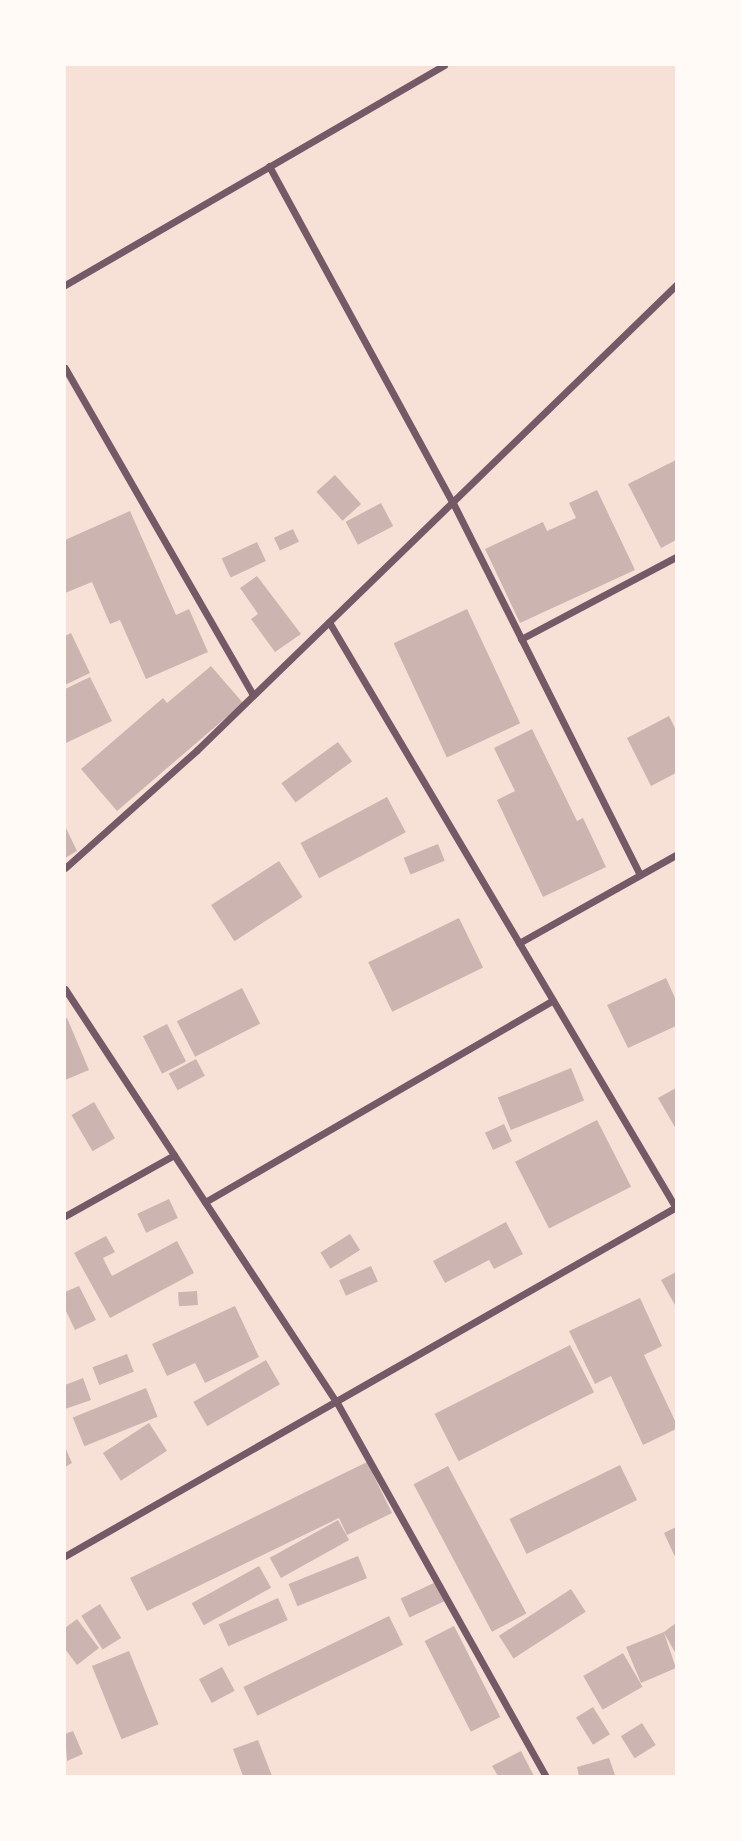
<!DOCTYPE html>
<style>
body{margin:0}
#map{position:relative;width:741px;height:1841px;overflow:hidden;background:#f7e1d7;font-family:Roboto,sans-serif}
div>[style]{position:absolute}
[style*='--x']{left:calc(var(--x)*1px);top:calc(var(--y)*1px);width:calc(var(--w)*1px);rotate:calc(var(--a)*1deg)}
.building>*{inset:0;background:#ccb4b1;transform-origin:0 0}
.minor>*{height:7px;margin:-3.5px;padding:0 3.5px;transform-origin:3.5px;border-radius:3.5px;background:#755966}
span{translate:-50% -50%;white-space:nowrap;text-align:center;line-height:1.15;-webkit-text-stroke:5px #fffaf5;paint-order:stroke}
.frame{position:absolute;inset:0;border:66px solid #fffaf5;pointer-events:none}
</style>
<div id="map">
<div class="building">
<div style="clip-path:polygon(676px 460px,676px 540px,661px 548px,628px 484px)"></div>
<div style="left:335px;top:475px;width:39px;height:25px;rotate:48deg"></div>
<div style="clip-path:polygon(597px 490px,635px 570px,520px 623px,485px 549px,543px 522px,547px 531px,576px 518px,569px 503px)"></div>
<div style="left:381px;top:503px;width:26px;height:40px;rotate:62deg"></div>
<div style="clip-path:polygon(130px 511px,176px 615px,189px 609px,208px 652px,146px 679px,120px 620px,110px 624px,92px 582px,65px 593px,65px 540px)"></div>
<div style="left:293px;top:529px;width:14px;height:21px;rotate:65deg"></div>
<div style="left:257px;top:542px;width:21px;height:39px;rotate:65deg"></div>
<div style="clip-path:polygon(257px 576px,301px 634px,275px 652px,251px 619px,258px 614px,240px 588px)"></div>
<div style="left:467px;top:609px;width:126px;height:81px;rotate:65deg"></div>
<div style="clip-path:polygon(71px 633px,90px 673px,65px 685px,65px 636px)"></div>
<div style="clip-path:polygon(211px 666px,243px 703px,117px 811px,81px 769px,163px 698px,167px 703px)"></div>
<div style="clip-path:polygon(90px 677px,112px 721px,66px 743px,65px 689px)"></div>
<div style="clip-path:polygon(669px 716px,676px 730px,676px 773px,651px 786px,627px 738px)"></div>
<div style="clip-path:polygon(532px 729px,577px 821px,583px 818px,606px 867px,543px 897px,497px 800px,515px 791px,494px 748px)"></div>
<div style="left:338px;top:742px;width:24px;height:70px;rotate:54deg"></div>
<div style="left:387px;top:797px;width:40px;height:98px;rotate:62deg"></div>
<div style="clip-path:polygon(65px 826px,77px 851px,65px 858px)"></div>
<div style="left:438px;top:844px;width:18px;height:37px;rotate:68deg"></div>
<div style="left:279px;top:861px;width:43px;height:81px;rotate:57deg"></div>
<div style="left:459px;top:918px;width:55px;height:101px;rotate:64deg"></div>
<div style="clip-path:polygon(666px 978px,676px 1000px,676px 1026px,628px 1048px,607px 1005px)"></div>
<div style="left:242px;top:988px;width:40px;height:73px;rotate:63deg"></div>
<div style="clip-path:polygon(67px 1018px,89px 1070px,65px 1080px,65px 1019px)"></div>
<div style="left:167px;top:1024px;width:42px;height:27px;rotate:63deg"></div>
<div style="left:196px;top:1059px;width:19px;height:31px;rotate:62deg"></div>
<div style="left:571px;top:1068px;width:35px;height:79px;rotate:68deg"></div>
<div style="clip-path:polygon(676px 1088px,676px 1129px,658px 1098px)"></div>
<div style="left:94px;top:1102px;width:42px;height:26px;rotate:60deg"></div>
<div style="left:597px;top:1120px;width:75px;height:92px;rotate:63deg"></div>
<div style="left:504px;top:1124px;width:19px;height:21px;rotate:65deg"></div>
<div style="left:169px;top:1199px;width:21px;height:35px;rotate:65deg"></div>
<div style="clip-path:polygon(506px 1222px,523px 1254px,494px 1269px,489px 1260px,445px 1283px,433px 1261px)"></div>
<div style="left:350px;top:1234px;width:19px;height:35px;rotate:58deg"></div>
<div style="clip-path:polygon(106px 1236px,115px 1252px,103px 1258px,112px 1276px,177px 1241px,194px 1273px,110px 1318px,74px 1253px)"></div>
<div style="left:371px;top:1266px;width:17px;height:35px;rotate:66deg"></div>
<div style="clip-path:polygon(676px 1272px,676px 1307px,661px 1280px)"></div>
<div style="clip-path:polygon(79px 1286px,96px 1320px,75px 1330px,65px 1309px,65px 1292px)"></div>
<div style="left:197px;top:1291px;width:14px;height:19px;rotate:86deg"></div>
<div style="clip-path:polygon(640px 1298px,662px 1346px,644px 1355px,676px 1423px,676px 1429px,643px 1445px,611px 1376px,595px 1384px,569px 1331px)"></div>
<div style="clip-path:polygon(235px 1306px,259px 1357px,205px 1383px,195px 1363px,167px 1376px,152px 1344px)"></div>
<div style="left:570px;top:1345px;width:53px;height:152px;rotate:63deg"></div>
<div style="left:127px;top:1354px;width:19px;height:37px;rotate:69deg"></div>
<div style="left:266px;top:1360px;width:28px;height:84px;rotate:60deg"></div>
<div style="clip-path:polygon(83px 1378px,91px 1400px,65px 1409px,65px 1385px)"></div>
<div style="left:146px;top:1388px;width:31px;height:79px;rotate:68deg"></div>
<div style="left:149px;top:1423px;width:33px;height:55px;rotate:57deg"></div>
<div style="clip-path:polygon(65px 1447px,72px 1463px,65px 1467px)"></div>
<div style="clip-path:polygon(367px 1462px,392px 1513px,347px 1535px,339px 1518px,147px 1611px,130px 1578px)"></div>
<div style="left:620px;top:1465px;width:39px;height:123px;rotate:64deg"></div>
<div style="left:448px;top:1466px;width:167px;height:39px;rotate:62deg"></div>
<div style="left:338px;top:1520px;width:23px;height:78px;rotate:61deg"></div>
<div style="clip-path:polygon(676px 1527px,676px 1559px,664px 1533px)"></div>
<div style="left:358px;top:1556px;width:24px;height:75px;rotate:68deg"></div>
<div style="left:259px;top:1566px;width:25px;height:77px;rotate:61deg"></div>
<div style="left:436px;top:1582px;width:21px;height:39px;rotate:65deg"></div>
<div style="left:571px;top:1589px;width:27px;height:86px;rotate:57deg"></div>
<div style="left:278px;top:1598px;width:24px;height:65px;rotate:66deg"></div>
<div style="left:100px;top:1604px;width:40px;height:22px;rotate:58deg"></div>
<div style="left:389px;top:1616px;width:32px;height:162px;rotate:64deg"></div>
<div style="clip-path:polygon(77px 1619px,99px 1648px,77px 1665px,65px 1649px,65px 1628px)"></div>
<div style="clip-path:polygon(676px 1623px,676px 1654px,664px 1633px,676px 1668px,641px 1683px,626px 1647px,664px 1632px)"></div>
<div style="left:454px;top:1626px;width:102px;height:33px;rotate:63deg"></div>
<div style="left:129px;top:1651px;width:79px;height:40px;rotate:68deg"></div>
<div style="left:623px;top:1653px;width:39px;height:46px;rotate:60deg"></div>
<div style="left:222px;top:1667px;width:27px;height:26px;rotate:62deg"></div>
<div style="left:593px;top:1707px;width:32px;height:20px;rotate:58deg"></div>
<div style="left:642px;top:1723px;width:26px;height:25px;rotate:58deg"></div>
<div style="clip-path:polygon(73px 1731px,83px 1754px,67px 1761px,65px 1734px)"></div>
<div style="clip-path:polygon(258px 1740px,272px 1776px,243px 1776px,233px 1749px)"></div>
<div style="clip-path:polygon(521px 1751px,534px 1776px,498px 1776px,492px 1766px)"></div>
<div style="clip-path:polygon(609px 1758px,615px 1775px,579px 1776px,577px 1767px)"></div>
</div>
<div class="minor">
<div style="--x:269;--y:166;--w:384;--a:61.4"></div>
<div style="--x:453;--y:503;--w:416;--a:63.3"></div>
<div style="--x:65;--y:285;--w:438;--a:-30.1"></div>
<div style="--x:65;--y:368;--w:377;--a:60.1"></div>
<div style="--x:329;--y:622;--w:681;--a:59.37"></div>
<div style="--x:521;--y:639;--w:175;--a:-27.9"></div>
<div style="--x:65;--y:868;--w:177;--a:-41.8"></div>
<div style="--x:197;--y:750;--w:668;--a:-44.15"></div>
<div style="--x:519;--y:943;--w:180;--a:-29.3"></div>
<div style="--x:65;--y:989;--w:493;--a:56.7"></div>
<div style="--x:336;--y:1401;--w:430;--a:60.8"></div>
<div style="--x:205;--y:1202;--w:402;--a:-30.1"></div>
<div style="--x:65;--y:1216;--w:125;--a:-29.2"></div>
<div style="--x:65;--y:1556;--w:704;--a:-29.73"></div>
</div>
<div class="frame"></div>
</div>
